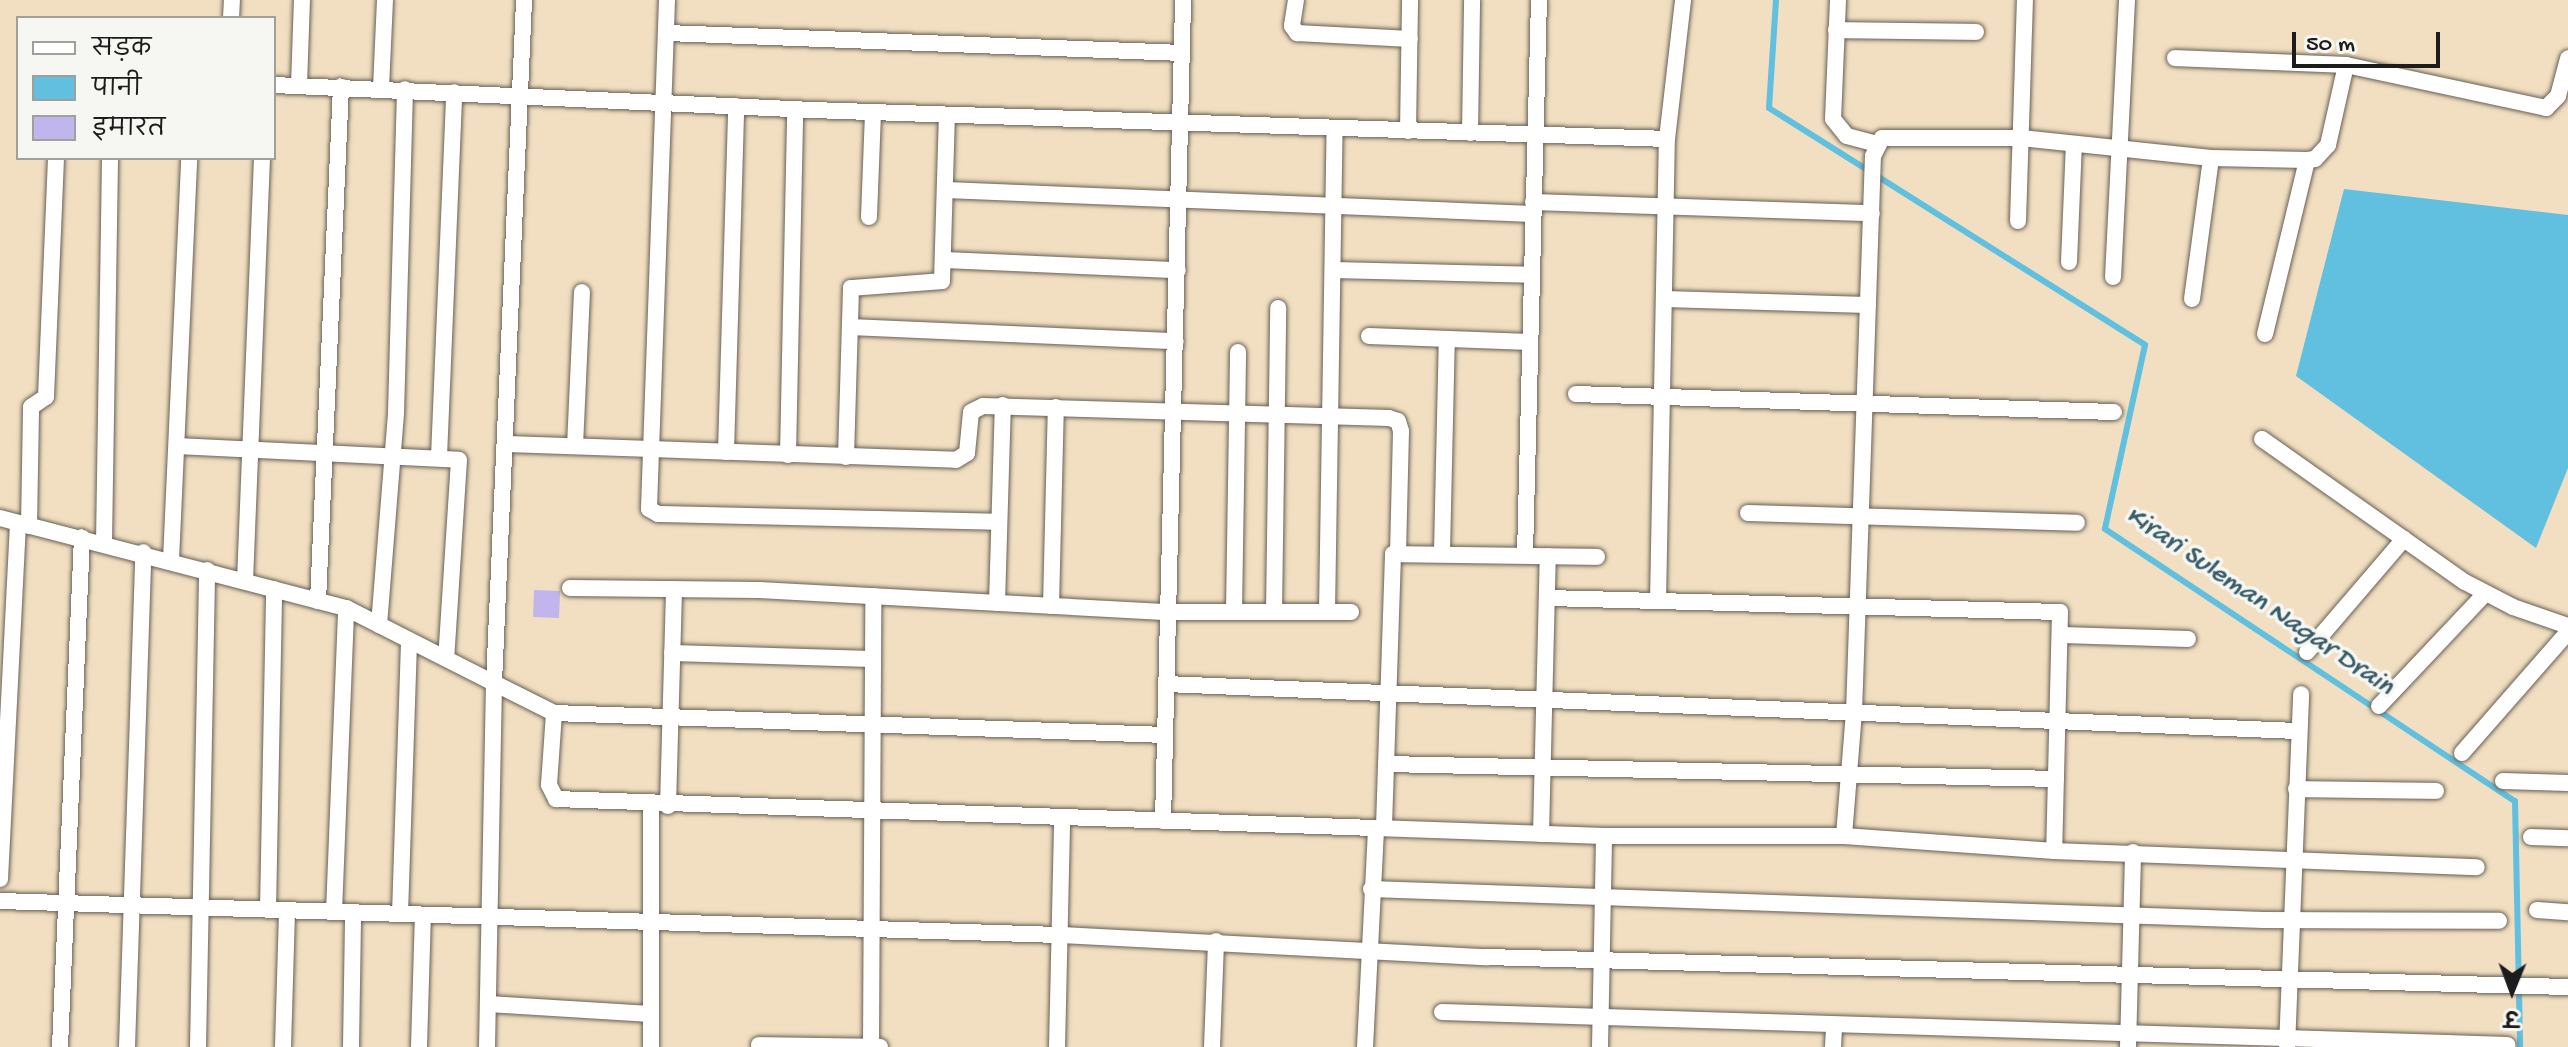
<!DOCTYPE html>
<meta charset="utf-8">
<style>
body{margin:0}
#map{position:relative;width:2568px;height:1047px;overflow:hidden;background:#f2dfc1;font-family:"Gochi Hand","Playpen Sans Deva",sans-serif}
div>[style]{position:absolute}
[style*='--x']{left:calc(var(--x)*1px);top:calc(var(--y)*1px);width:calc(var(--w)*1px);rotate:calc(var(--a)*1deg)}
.water>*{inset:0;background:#61bfdf}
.stream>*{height:6px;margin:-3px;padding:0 3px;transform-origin:3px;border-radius:3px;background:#61bfdf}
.building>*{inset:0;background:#c0b5ed;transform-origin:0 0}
.roads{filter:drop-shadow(0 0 2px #676056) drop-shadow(0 0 2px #676056)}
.minor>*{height:16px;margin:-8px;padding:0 8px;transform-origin:8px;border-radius:8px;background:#fff}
span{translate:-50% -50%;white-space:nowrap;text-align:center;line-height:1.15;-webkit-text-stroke:7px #f6f6f2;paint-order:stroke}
.water-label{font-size:28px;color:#385d6a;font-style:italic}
.legend{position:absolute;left:16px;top:16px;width:260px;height:144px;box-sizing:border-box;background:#f6f6f2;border:2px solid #9f9f9c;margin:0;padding:10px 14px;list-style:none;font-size:24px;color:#1c1c1c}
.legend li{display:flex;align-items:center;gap:16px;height:40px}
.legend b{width:40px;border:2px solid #9f9f9c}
.north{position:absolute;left:2472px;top:951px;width:80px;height:80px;-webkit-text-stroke:6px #f6f6f2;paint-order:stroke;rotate:181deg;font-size:22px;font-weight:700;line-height:32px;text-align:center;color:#1c1c1c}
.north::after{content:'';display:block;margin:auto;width:28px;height:36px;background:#1c1c1c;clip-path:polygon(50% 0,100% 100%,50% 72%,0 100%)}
.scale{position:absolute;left:2292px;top:32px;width:148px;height:36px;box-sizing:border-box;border:4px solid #1c1c1c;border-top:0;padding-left:10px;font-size:24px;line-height:28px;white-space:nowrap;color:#1c1c1c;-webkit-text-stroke:6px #f6f6f2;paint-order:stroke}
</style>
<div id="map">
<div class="water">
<div style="clip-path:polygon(2344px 189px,2568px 215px,2568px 468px,2536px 548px,2296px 376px)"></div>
</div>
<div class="stream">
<div style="--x:1776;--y:0;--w:108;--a:93.7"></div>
<div style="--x:1769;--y:108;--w:444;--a:32.2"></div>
<div style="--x:2145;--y:345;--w:188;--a:102.3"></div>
<div style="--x:2105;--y:529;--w:492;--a:33.6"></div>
<div style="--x:2515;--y:801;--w:246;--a:88.8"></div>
</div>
<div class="building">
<div style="left:534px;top:590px;width:26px;height:27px;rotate:2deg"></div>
</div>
<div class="roads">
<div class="minor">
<div style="--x:667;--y:0;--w:509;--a:92.03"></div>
<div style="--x:649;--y:509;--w:10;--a:29"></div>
<div style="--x:658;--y:514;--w:341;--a:1.3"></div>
<div style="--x:1296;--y:0;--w:26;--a:99"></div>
<div style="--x:1292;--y:26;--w:9;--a:54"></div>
<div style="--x:1297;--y:33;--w:113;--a:3"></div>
<div style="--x:1838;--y:0;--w:119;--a:92.4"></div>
<div style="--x:1833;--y:119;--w:22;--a:51"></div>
<div style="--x:1847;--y:136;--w:31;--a:15"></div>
<div style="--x:231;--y:18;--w:18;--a:-87"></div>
<div style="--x:1836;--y:30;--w:140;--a:0.8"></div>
<div style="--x:667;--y:33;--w:515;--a:2.22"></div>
<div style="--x:2175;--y:58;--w:171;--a:2.3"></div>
<div style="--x:274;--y:85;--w:539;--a:2.66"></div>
<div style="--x:812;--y:110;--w:855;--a:1.94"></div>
<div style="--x:299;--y:85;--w:85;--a:-88"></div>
<div style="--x:381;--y:88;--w:88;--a:-87.4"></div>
<div style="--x:1408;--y:131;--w:131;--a:-89.1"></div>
<div style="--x:1470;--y:133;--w:133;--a:-89.1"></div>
<div style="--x:946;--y:190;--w:587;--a:2.34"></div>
<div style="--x:1533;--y:202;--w:339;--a:1.9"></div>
<div style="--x:869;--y:217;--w:105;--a:-87.8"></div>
<div style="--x:2018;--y:221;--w:221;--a:-88.2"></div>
<div style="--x:945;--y:260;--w:233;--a:2.5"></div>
<div style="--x:2069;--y:262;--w:118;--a:-87.6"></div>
<div style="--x:1333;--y:270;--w:199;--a:1.4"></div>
<div style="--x:2113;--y:277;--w:277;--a:-87.1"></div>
<div style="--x:1664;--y:299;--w:204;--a:1.7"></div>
<div style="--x:2192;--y:299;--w:142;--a:-82.3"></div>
<div style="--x:850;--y:327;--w:326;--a:2.5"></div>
<div style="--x:2265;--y:334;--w:179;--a:-76.4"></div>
<div style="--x:1369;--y:336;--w:161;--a:2.1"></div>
<div style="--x:1576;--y:394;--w:538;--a:1.92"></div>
<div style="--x:2262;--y:439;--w:248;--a:35.2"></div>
<div style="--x:2465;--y:582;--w:54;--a:27.5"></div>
<div style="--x:2513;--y:607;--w:58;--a:19.1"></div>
<div style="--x:507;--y:444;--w:449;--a:2"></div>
<div style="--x:956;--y:460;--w:13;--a:-32"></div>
<div style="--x:967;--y:453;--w:41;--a:-84.4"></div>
<div style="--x:971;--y:412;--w:13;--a:-27"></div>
<div style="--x:983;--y:406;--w:406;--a:1.7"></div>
<div style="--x:1389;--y:418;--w:9;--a:18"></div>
<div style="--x:1398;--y:421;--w:10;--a:73"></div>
<div style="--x:1401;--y:431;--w:120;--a:91.4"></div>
<div style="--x:177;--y:446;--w:282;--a:2.8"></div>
<div style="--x:459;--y:460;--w:199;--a:93.7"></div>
<div style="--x:575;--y:446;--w:154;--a:-87.4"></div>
<div style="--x:726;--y:452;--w:346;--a:-88.3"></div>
<div style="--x:788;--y:455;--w:346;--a:-88.8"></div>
<div style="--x:439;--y:457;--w:365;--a:-87.6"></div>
<div style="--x:846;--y:457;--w:169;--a:-88.3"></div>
<div style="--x:851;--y:288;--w:91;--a:-4.4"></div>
<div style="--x:942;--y:281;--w:166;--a:-88.3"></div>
<div style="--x:1748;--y:513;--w:329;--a:1.7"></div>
<div style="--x:0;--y:518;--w:358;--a:14.6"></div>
<div style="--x:346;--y:608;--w:166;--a:26.9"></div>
<div style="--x:494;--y:683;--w:67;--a:26.6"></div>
<div style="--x:554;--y:713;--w:72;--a:94"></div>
<div style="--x:549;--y:785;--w:16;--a:63"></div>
<div style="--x:556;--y:799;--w:821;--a:2.03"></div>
<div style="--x:29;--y:526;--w:119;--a:-89"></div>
<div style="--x:31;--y:407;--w:18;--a:-34"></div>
<div style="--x:46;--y:397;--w:239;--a:-87.6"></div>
<div style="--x:104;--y:542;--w:384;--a:-89.1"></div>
<div style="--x:1442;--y:552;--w:213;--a:-88.7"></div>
<div style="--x:1525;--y:555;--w:555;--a:-88.56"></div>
<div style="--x:171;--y:560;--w:402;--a:-87.4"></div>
<div style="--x:245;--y:581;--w:423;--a:-87.7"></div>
<div style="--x:570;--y:588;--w:189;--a:0.6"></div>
<div style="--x:759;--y:590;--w:410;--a:3.1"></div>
<div style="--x:1168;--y:612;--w:183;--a:0"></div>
<div style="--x:1548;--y:598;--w:512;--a:1.57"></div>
<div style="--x:2060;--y:612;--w:239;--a:91.4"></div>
<div style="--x:318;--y:601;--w:515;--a:-87.44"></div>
<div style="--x:1658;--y:601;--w:462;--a:-88.9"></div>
<div style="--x:1667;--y:139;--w:140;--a:-83.4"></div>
<div style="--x:997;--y:603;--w:198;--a:-88.3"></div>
<div style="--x:1051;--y:606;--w:199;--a:-88.6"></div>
<div style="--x:1234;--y:612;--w:260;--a:-89.1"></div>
<div style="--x:1274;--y:612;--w:304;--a:-89.2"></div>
<div style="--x:1327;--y:612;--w:484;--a:-89.1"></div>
<div style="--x:379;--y:625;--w:213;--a:-85.4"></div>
<div style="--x:396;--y:413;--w:324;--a:-88.4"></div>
<div style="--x:2063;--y:635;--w:125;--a:1.8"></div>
<div style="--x:2307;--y:652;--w:149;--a:-49.4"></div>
<div style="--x:672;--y:653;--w:200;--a:1.7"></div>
<div style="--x:1166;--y:684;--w:1134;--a:2.38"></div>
<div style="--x:2379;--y:706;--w:154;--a:-46.6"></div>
<div style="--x:554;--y:713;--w:611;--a:2.06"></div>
<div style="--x:2462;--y:753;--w:161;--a:-48.8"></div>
<div style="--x:1386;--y:764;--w:670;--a:1.28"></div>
<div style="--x:2503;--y:781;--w:65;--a:1.8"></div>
<div style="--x:2296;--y:789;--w:140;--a:0.8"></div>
<div style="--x:668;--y:806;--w:217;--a:-88.4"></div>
<div style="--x:1163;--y:821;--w:821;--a:-88.6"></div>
<div style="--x:1384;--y:826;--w:272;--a:-88.1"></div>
<div style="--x:1393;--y:554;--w:204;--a:0.8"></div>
<div style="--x:1541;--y:834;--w:278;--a:-88.6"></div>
<div style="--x:1844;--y:836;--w:211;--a:4.1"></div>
<div style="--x:2054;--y:851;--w:423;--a:2.2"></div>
<div style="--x:2531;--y:837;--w:37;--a:2"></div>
<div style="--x:0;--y:879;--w:356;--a:-87.1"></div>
<div style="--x:1371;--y:889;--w:893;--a:1.99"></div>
<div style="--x:2263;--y:920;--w:236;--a:0.2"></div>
<div style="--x:0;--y:901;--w:1061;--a:1.84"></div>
<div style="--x:1060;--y:935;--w:427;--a:3"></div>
<div style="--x:1486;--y:957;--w:1082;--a:1.59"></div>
<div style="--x:268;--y:910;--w:321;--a:-88.9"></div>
<div style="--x:2537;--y:910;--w:31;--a:4"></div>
<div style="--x:334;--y:912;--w:304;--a:-87.7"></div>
<div style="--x:400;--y:914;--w:274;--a:-88.1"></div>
<div style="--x:488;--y:1004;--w:163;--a:3.5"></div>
<div style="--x:1442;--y:1012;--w:1066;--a:1.77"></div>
<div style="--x:759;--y:1045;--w:121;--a:0.9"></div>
<div style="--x:60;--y:1047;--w:510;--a:-87.53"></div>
<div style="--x:127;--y:1047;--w:495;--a:-88.1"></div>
<div style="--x:198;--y:1047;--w:477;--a:-88.9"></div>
<div style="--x:283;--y:1047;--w:136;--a:-88.3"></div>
<div style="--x:351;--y:1047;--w:134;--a:-89.1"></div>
<div style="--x:419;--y:1047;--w:132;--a:-88.3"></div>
<div style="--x:487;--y:1047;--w:364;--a:-88.9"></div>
<div style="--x:494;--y:683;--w:684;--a:-87.48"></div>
<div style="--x:651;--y:1047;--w:242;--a:-90"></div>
<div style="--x:871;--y:1047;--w:451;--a:-89.7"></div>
<div style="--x:1057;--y:1047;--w:229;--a:-88.7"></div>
<div style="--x:1212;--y:1047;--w:106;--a:-87.8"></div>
<div style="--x:1365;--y:1047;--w:219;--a:-87.1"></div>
<div style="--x:1376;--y:828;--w:228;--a:2"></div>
<div style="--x:1604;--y:836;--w:240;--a:0"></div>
<div style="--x:1844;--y:836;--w:123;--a:-85.4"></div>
<div style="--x:1854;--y:713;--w:557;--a:-88.05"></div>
<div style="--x:1873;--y:156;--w:20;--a:-63"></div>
<div style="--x:1882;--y:138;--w:139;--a:0"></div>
<div style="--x:2021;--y:138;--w:191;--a:6"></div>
<div style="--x:2211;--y:158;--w:96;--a:1.2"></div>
<div style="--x:2307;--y:160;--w:8;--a:-7"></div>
<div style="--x:2315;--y:159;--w:19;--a:-47"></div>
<div style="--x:2328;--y:145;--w:82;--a:-77.3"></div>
<div style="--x:2346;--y:65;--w:205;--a:12.1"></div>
<div style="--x:2546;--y:108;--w:17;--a:-45"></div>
<div style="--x:2558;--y:96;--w:39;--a:-75"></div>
<div style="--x:1600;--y:1047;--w:211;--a:-88.9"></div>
<div style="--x:1833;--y:1047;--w:21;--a:-87"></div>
<div style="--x:2128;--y:1047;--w:195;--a:-88.5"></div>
<div style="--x:2287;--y:1047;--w:353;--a:-87.7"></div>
</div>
</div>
<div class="water-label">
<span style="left:2259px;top:602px;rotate:34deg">Kirari Suleman Nagar Drain</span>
</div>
<ul class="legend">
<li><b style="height:10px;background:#fff"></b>सड़क</li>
<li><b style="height:22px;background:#61bfdf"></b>पानी</li>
<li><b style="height:22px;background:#c0b5ed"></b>इमारत</li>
</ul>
<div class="north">उ</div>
<div class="scale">50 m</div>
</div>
